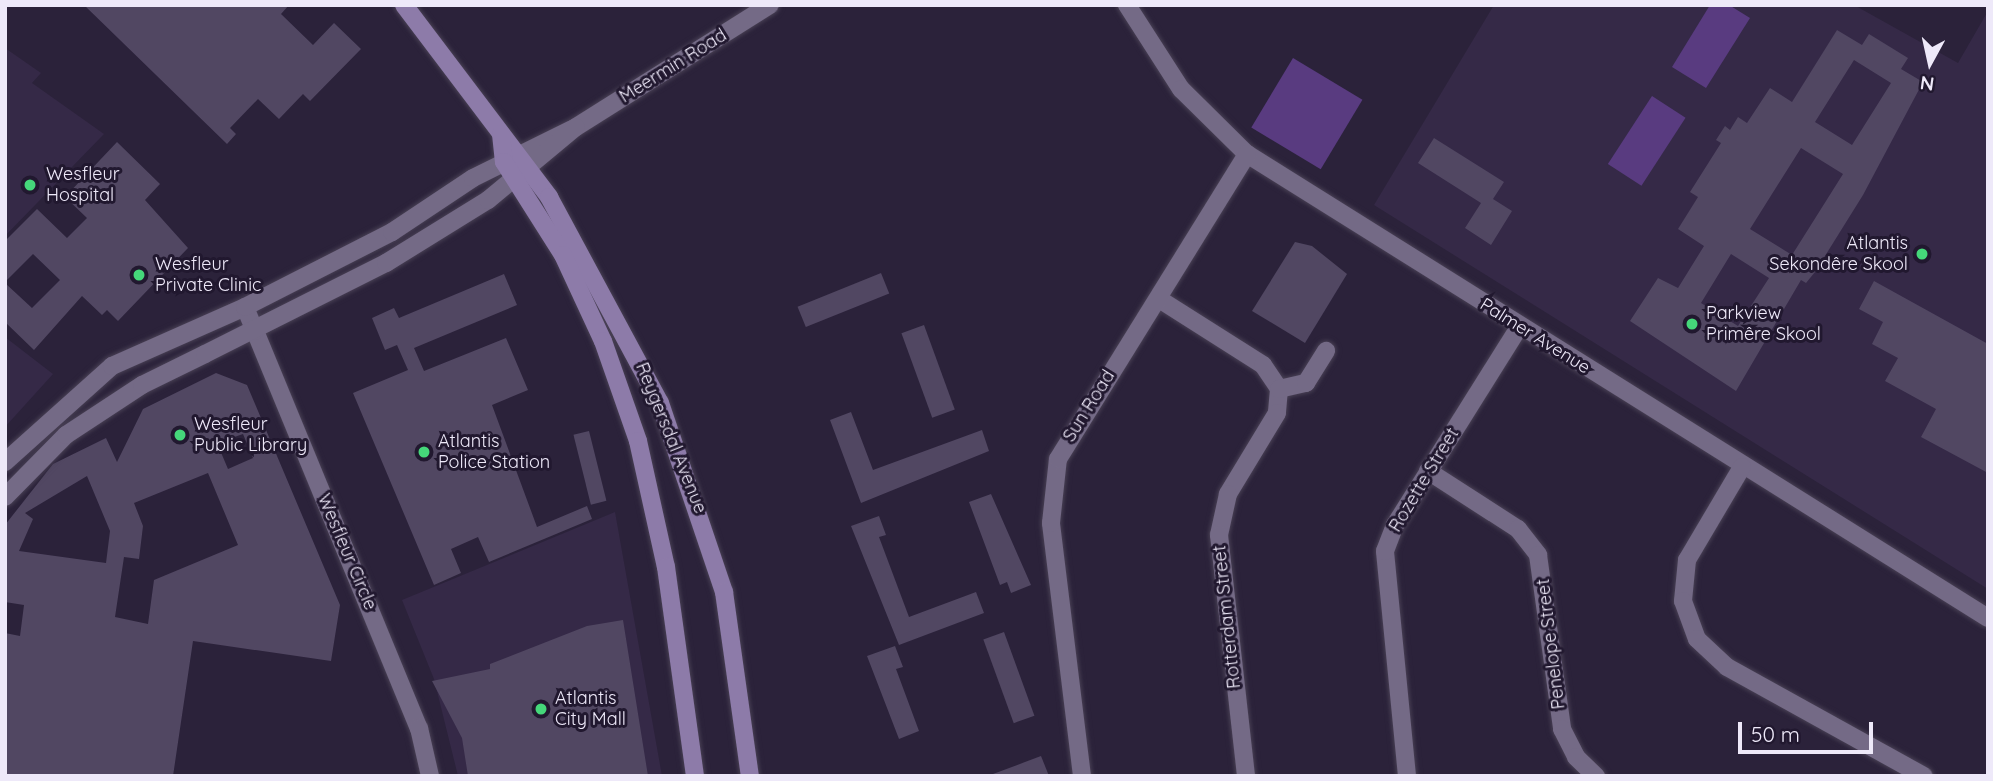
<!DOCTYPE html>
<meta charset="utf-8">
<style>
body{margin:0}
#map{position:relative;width:1993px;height:781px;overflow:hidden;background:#2b223a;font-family:Quicksand,sans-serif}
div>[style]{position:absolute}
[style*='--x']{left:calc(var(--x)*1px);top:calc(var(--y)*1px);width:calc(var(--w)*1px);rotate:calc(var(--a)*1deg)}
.built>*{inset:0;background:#352947}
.green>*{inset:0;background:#593b80;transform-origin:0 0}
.building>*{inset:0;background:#514762;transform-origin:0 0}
.roads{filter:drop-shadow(0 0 2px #484054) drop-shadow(0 0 2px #484054)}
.minor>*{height:18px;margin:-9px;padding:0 9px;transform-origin:9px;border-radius:9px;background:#746a86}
.tertiary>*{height:18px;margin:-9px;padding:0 9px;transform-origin:9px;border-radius:9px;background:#746a86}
.secondary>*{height:18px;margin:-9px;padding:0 9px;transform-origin:9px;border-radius:9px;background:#8d7ba9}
.dots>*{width:19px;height:19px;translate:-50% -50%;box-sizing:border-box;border:4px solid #21182f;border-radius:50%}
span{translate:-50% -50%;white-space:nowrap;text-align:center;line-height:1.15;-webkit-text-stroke:6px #21182f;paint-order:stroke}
.street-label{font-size:18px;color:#eee9f9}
.poi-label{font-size:18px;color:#eee9f9}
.left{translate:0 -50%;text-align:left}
.right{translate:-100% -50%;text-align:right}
.frame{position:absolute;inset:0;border:7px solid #eee9f9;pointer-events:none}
.north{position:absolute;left:1895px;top:28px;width:70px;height:70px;-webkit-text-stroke:5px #21182f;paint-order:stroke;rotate:188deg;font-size:19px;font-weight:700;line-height:28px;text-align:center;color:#eee9f9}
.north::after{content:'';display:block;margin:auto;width:24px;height:32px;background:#eee9f9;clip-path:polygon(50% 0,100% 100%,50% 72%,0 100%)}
.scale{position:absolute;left:1738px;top:722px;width:135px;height:32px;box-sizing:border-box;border:4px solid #eee9f9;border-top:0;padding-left:9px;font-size:21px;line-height:24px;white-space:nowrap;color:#eee9f9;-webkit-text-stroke:5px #21182f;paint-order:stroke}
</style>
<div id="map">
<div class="built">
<div style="clip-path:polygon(1494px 5px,1854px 5px,1958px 63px,1988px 11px,1988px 589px,1374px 205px)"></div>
<div style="clip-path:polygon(5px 48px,41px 73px,32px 83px,104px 134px,5px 236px)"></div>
<div style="clip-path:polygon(5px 337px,53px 374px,5px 427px)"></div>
<div style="clip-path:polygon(615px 512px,662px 776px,458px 776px,434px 679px,402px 600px)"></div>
</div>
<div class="green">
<div style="clip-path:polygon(1710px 5px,1729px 5px,1750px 18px,1706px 88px,1672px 67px)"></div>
<div style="left:1293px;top:58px;width:81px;height:81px;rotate:31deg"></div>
<div style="left:1652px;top:96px;width:40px;height:81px;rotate:33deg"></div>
</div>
<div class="building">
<div style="clip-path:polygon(84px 5px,289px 5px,281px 14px,313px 45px,334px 23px,361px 49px,310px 101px,303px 94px,279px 119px,258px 99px,230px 128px,236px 134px,227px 144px)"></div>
<div style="clip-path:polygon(evenodd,1837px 30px,1862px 45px,1869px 34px,1908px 58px,1901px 69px,1923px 82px,1863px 195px,1815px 272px,1806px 283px,1801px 280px,1736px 391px,1630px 321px,1658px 278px,1678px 288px,1704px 246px,1678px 229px,1698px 197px,1690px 192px,1721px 143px,1716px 140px,1725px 126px,1730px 130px,1738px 117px,1747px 123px,1770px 88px,1792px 102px,1837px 30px,1854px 60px,1891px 83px,1852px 145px,1815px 122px,1854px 60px,1837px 30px,1801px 148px,1843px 174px,1792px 255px,1750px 229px,1801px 148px,1837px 30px,1731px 254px,1769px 278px,1738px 326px,1701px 303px,1731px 254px)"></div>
<div style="clip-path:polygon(1434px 138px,1504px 182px,1493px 199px,1512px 211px,1491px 245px,1465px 228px,1481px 203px,1418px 163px)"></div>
<div style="clip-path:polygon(117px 142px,160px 184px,145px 200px,188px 248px,118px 321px,107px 310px,102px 315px,82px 296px,34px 350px,5px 322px,5px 283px,32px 308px,60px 280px,33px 254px,5px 282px,5px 241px,37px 209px,67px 238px,87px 218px,65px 197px)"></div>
<div style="clip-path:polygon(1295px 242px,1312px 246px,1347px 274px,1305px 343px,1252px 311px)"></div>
<div style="left:881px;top:273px;width:22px;height:90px;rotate:68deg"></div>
<div style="clip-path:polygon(504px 274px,517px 305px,414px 348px,424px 371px,506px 338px,528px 390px,492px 405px,537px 527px,587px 506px,592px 519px,489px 562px,478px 537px,451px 549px,461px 573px,434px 585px,353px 393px,408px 370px,397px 345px,385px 350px,372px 318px,394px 308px,399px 318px)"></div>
<div style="clip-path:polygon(1874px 281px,1988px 344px,1988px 473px,1921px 437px,1936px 409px,1885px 381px,1898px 358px,1872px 344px,1883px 322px,1859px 309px)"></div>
<div style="left:924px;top:325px;width:90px;height:24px;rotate:70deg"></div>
<div style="clip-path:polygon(evenodd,216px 373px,247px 385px,340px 605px,331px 661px,193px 641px,173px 776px,5px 776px,5px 633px,20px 636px,24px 605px,5px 602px,5px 525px,53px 464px,106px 438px,117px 462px,143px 409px,216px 373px,243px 434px,253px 458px,228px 469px,217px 443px,243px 434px,216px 373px,208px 473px,238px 545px,154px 580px,148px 624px,115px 617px,124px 557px,139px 559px,143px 526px,134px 503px,208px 473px,216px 373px,87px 476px,110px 531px,106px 563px,19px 551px,33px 519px,25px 513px,87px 476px)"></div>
<div style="clip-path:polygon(851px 412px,873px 470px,982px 430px,989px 451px,861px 503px,830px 420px)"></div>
<div style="left:589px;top:431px;width:72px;height:16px;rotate:76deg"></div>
<div style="clip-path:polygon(991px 494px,1031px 585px,1011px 593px,1007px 582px,1000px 585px,969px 502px)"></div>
<div style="clip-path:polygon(879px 516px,886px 535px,879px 537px,909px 617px,976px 592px,984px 613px,899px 645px,851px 526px)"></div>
<div style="clip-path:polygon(623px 620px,648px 776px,468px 776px,462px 738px,432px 681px,490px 669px,490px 664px,587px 626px)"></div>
<div style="left:1004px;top:632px;width:89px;height:22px;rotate:70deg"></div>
<div style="clip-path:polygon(895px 646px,903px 667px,896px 669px,919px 731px,899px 739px,867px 656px)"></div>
<div style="clip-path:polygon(1041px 756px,1049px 776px,993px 776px,993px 774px)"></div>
</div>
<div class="roads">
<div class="minor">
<div style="--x:1127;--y:5;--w:100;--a:57.3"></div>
<div style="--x:1181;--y:89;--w:93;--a:44.6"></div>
<div style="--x:1247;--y:154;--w:874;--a:32.05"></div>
<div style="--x:576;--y:127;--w:229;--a:-32.2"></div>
<div style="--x:1159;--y:299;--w:123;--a:32.4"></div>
<div style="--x:1263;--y:365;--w:29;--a:56"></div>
<div style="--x:1279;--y:389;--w:24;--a:95"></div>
<div style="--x:1277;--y:413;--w:95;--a:121.2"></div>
<div style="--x:1228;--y:494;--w:42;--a:102.4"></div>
<div style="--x:1219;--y:535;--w:243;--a:83.6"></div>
<div style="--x:255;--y:331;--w:430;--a:67.6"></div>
<div style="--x:419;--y:728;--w:49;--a:77.1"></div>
<div style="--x:1279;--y:389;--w:28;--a:-13"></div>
<div style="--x:1306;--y:383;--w:38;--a:-58"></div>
<div style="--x:5;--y:462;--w:144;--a:-41.9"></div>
<div style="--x:112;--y:366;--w:145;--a:-23.9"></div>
<div style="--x:1742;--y:467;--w:108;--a:120.6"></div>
<div style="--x:1687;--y:560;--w:41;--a:95.6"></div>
<div style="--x:1683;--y:601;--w:40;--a:69.8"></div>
<div style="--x:1697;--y:639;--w:41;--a:43"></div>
<div style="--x:1727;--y:667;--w:225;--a:29"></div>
<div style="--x:1428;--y:471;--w:107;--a:32.8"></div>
<div style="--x:1518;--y:529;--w:33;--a:52"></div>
<div style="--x:1538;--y:555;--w:176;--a:82.1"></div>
<div style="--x:1562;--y:729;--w:31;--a:63"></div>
<div style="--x:1576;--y:757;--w:28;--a:44"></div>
<div style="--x:5;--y:497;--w:87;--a:-45.5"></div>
<div style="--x:66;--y:435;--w:91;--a:-33.3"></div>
<div style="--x:142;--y:385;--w:70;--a:-26.2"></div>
<div style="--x:1082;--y:776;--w:255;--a:-97"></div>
<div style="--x:1051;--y:523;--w:64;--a:-83.8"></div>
<div style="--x:1058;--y:459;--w:359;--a:-58.2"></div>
<div style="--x:1407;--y:776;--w:226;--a:-95.6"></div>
<div style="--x:1385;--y:551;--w:28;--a:-69"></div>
<div style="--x:1395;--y:525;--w:235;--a:-57.9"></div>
</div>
<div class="tertiary">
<div style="--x:255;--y:331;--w:26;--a:-113"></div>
<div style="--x:245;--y:307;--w:165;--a:-27"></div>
<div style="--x:392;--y:232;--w:97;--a:-33.7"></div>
<div style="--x:473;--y:178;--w:110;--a:-26.3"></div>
<div style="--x:205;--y:354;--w:203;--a:-26.7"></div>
<div style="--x:386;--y:263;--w:120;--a:-31.7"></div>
<div style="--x:488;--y:200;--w:114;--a:-39.7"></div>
</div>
<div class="secondary">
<div style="--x:404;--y:5;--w:241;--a:52.9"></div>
<div style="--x:549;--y:197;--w:234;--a:61.7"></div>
<div style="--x:660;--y:403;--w:200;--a:71.3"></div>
<div style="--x:724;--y:592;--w:186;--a:82"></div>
<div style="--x:501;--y:134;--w:28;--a:84"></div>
<div style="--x:504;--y:162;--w:110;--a:57.6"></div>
<div style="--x:563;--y:255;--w:95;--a:65.1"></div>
<div style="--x:603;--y:341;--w:106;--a:70.7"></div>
<div style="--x:638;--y:441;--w:129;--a:77.5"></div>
<div style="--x:666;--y:567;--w:211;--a:82.1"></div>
</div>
</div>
<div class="dots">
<div style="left:30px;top:185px;background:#45d77a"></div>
<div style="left:1922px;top:254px;background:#45d77a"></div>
<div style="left:139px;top:275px;background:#45d77a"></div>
<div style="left:1692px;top:324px;background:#45d77a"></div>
<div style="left:180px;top:435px;background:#45d77a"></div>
<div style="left:424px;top:452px;background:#45d77a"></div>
<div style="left:541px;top:709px;background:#45d77a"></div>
</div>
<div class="street-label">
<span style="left:673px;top:66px;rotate:-32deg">Meermin Road</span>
<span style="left:1535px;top:336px;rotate:32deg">Palmer Avenue</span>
<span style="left:1089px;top:406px;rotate:-58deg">Sun Road</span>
<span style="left:671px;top:438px;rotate:68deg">Reygersdal Avenue</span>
<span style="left:1424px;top:480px;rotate:-59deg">Rozette Street</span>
<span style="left:347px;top:552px;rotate:67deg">Wesfleur Circle</span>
<span style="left:1227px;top:617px;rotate:-96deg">Rotterdam Street</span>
<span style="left:1551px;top:644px;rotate:-97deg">Penelope Street</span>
</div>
<div class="poi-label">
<span class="left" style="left:46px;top:185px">Wesfleur<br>Hospital</span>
<span class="right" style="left:1908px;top:254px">Atlantis<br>Sekondêre Skool</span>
<span class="left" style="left:155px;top:275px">Wesfleur<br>Private Clinic</span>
<span class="left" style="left:1706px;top:324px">Parkview<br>Primêre Skool</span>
<span class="left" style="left:194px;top:435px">Wesfleur<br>Public Library</span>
<span class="left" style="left:438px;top:452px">Atlantis<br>Police Station</span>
<span class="left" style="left:555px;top:709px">Atlantis<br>City Mall</span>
</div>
<div class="frame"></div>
<div class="north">N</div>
<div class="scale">50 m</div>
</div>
